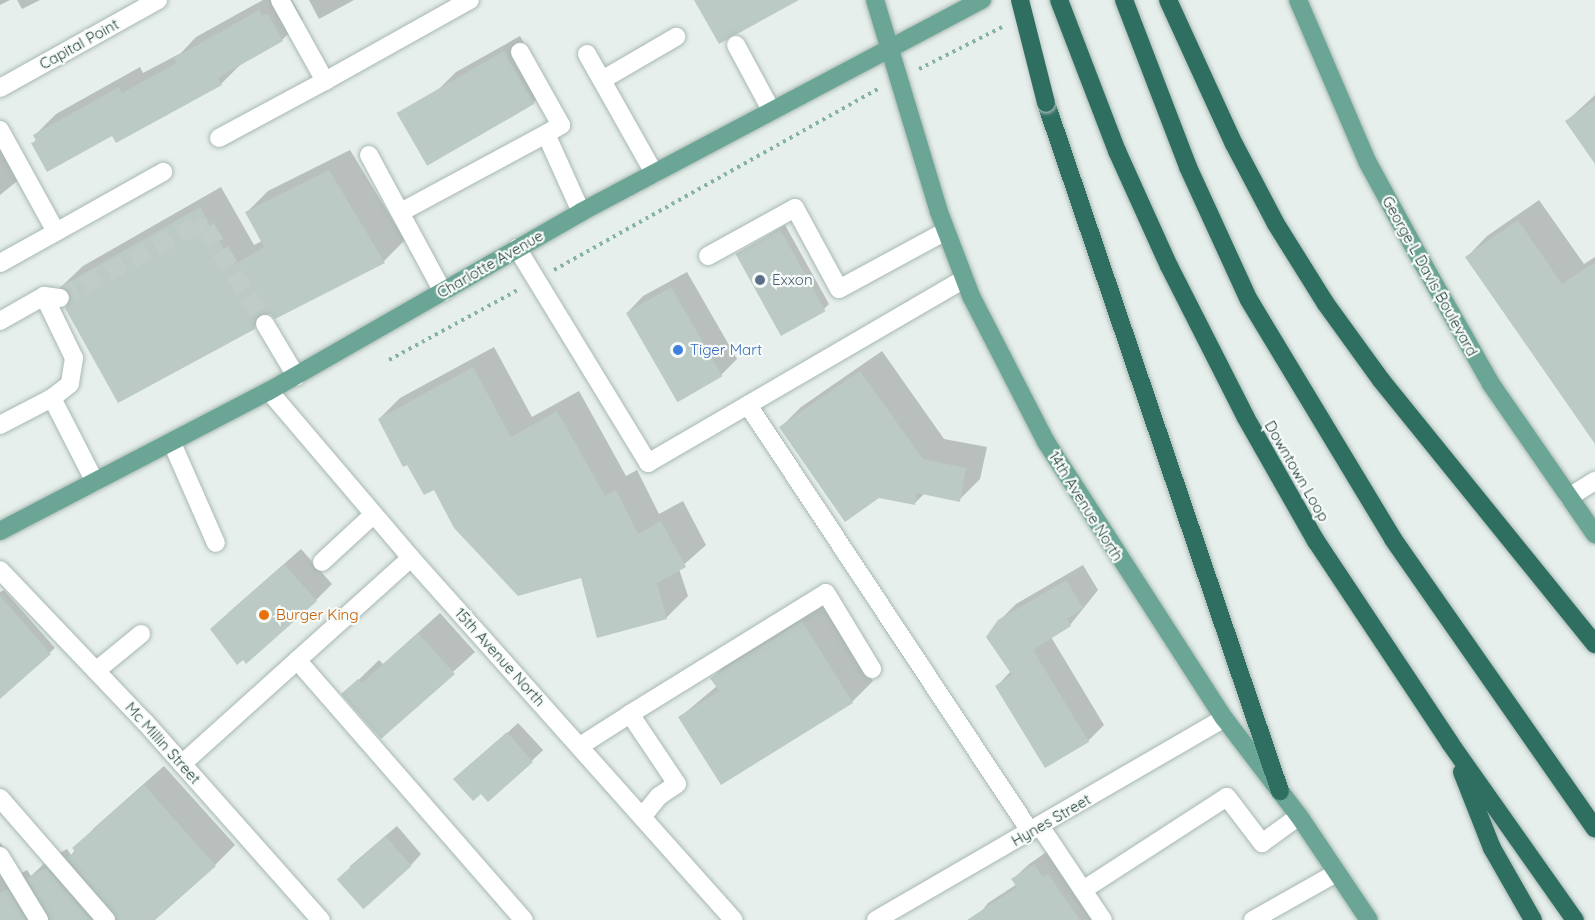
<!DOCTYPE html>
<style>
body{margin:0}
#map{position:relative;width:1595px;height:920px;overflow:hidden;background:#e6efeb;font-family:Quicksand,sans-serif}
div>[style]{position:absolute}
[style*='--x']{left:calc(var(--x)*1px);top:calc(var(--y)*1px);width:calc(var(--w)*1px);rotate:calc(var(--a)*1deg)}
.shadow>*{inset:0;background:#0003;transform-origin:0 0}
.building>*{inset:0;background:#bbcac4;transform-origin:0 0}
.minor-tunnel>*{height:18px;margin-top:-9px;transform-origin:0;background:repeating-linear-gradient(90deg,#bfccc8 0 18px,transparent 0 27px)}
.path>*{height:4px;margin-top:-2px;transform-origin:0;background:repeating-linear-gradient(90deg,#86b3a5 0 3px,transparent 0 7.5px)}
.roads{filter:drop-shadow(0 0 2px #a8b8b2) drop-shadow(0 0 2px #a8b8b2)}
.minor>*{height:18px;margin:-9px;padding:0 9px;transform-origin:9px;border-radius:9px;background:#fff}
.major>*{height:18px;margin:-9px;padding:0 9px;transform-origin:9px;border-radius:9px;background:#6aa596}
.highway>*{height:18px;margin:-9px;padding:0 9px;transform-origin:9px;border-radius:9px;background:#2f6f62}
.bridges{filter:drop-shadow(0 0 2px #c2cac8) drop-shadow(0 0 2px #c2cac8)}
.highway-bridge>*{height:18px;margin:-9px;padding:0 9px;transform-origin:9px;border-radius:9px;background:#2f6f62}
.dots>*{width:16px;height:16px;translate:-50% -50%;box-sizing:border-box;border:3px solid #f7fbf9;border-radius:50%}
span{translate:-50% -50%;white-space:nowrap;text-align:center;line-height:1.15;-webkit-text-stroke:4.5px #f7fbf9;paint-order:stroke}
.street-label{font-size:15px;color:#24423a}
.service-label{font-size:15px;color:#4e5e75}
.left{translate:0 -50%;text-align:left}
.shop-label{font-size:15px;color:#366cbe}
.food-label{font-size:15px;color:#c56008}
</style>
<div id="map">
<div class="shadow">
<div style="clip-path:polygon(0 0,10px 0,0 5px)"></div>
<div style="clip-path:polygon(17px 0,40px 0,22px 9px)"></div>
<div style="clip-path:polygon(263px 0,292px 0,303px 19px,282px 40px,242px 63px,221px 84px,113px 134px,33px 143px,37px 139px,35px 135px,56px 114px,140px 67px,143px 73px,181px 53px,196px 37px)"></div>
<div style="clip-path:polygon(309px 0,354px 0,319px 19px)"></div>
<div style="clip-path:polygon(520px 36px,549px 87px,533px 103px,440px 88px,456px 72px)"></div>
<div style="clip-path:polygon(1595px 95px,1595px 161px,1567px 121px)"></div>
<div style="clip-path:polygon(0 147px,26px 174px,0 195px)"></div>
<div style="clip-path:polygon(350px 150px,405px 240px,384px 261px,275px 317px,270px 312px,254px 328px,73px 300px,71px 292px,62px 286px,83px 266px,221px 187px,254px 245px,262px 241px,247px 212px,268px 191px)"></div>
<div style="clip-path:polygon(1539px 200px,1584px 264px,1595px 257px,1595px 441px,1467px 257px,1487px 236px)"></div>
<div style="clip-path:polygon(785px 225px,829px 304px,824px 309px,737px 254px)"></div>
<div style="clip-path:polygon(687px 272px,737px 359px,721px 375px,627px 313px,643px 296px)"></div>
<div style="clip-path:polygon(494px 347px,532px 417px,579px 391px,626px 476px,637px 470px,659px 514px,683px 501px,706px 545px,679px 569px,688px 596px,667px 617px,598px 637px,582px 576px,434px 488px,379px 419px,400px 398px)"></div>
<div style="clip-path:polygon(882px 351px,944px 439px,987px 447px,980px 479px,959px 500px,925px 493px,914px 504px,780px 428px,801px 407px)"></div>
<div style="clip-path:polygon(301px 549px,332px 584px,316px 600px,228px 613px)"></div>
<div style="clip-path:polygon(1083px 565px,1098px 590px,1070px 625px,1051px 637px,1104px 725px,1088px 741px,997px 686px,1011px 671px,999px 621px,1016px 604px)"></div>
<div style="clip-path:polygon(4px 590px,55px 648px,0 697px,0 592px)"></div>
<div style="clip-path:polygon(823px 601px,873px 681px,852px 702px,680px 717px,717px 686px,712px 678px,733px 657px)"></div>
<div style="clip-path:polygon(440px 613px,475px 652px,381px 737px,344px 694px,379px 660px,383px 664px)"></div>
<div style="left:518px;top:723px;width:37px;height:69px;rotate:47deg"></div>
<div style="clip-path:polygon(164px 766px,235px 845px,215px 865px,153px 920px,0 920px,0 842px,20px 874px,27px 870px,31px 876px,49px 859px,67px 849px,71px 855px,94px 828px)"></div>
<div style="clip-path:polygon(397px 826px,421px 854px,411px 865px,349px 867px)"></div>
<div style="clip-path:polygon(1049px 850px,1103px 920px,975px 920px,988px 903px,1017px 884px,1013px 879px,1028px 865px)"></div>
</div>
<div class="building">
<div style="clip-path:polygon(694px 0,799px 0,719px 44px)"></div>
<div style="clip-path:polygon(259px 10px,262px 16px,268px 14px,283px 41px,218px 78px,222px 85px,116px 143px,112px 136px,47px 172px,31px 143px,36px 141px,33px 135px,119px 87px,122px 93px,177px 63px,174px 58px)"></div>
<div style="left:504px;top:51px;width:61px;height:124px;rotate:60deg"></div>
<div style="clip-path:polygon(1595px 100px,1595px 164px,1565px 121px)"></div>
<div style="clip-path:polygon(329px 170px,385px 263px,275px 319px,270px 314px,260px 314px,255px 319px,255px 329px,118px 403px,65px 308px,71px 300px,70px 293px,60px 287px,200px 207px,233px 265px,264px 247px,245px 212px)"></div>
<div style="clip-path:polygon(1518px 220px,1562px 284px,1595px 262px,1595px 444px,1465px 257px)"></div>
<div style="left:780px;top:229px;width:94px;height:51px;rotate:61deg"></div>
<div style="left:671px;top:287px;width:103px;height:52px;rotate:60deg"></div>
<div style="clip-path:polygon(473px 367px,511px 437px,557px 411px,605px 496px,616px 490px,638px 534px,661px 521px,686px 567px,657px 583px,667px 619px,597px 638px,581px 578px,518px 596px,454px 528px,434px 490px,424px 495px,407px 465px,403px 467px,378px 419px)"></div>
<div style="clip-path:polygon(860px 371px,923px 459px,966px 468px,960px 502px,917px 493px,915px 505px,879px 498px,845px 522px,779px 427px)"></div>
<div style="clip-path:polygon(284px 564px,317px 601px,246px 664px,243px 660px,237px 665px,210px 629px)"></div>
<div style="clip-path:polygon(1066px 580px,1083px 608px,1067px 619px,1071px 626px,1033px 650px,1089px 742px,1045px 768px,995px 686px,1012px 675px,986px 637px,998px 620px)"></div>
<div style="clip-path:polygon(0 596px,51px 654px,0 699px)"></div>
<div style="clip-path:polygon(802px 621px,853px 703px,721px 785px,678px 717px,719px 691px,710px 678px)"></div>
<div style="clip-path:polygon(418px 633px,455px 674px,381px 739px,341px 694px,358px 679px,362px 683px)"></div>
<div style="clip-path:polygon(507px 732px,533px 762px,488px 802px,481px 794px,473px 801px,453px 779px)"></div>
<div style="clip-path:polygon(144px 785px,216px 866px,155px 920px,117px 920px,67px 857px,76px 852px,72px 848px)"></div>
<div style="left:385px;top:836px;width:40px;height:65px;rotate:48deg"></div>
<div style="clip-path:polygon(1034px 864px,1043px 877px,1048px 874px,1080px 920px,967px 920px,1017px 887px,1011px 879px)"></div>
<div style="clip-path:polygon(46px 868px,91px 920px,50px 920px,27px 878px)"></div>
<div style="clip-path:polygon(7px 889px,26px 920px,0 920px,0 893px)"></div>
</div>
<div class="minor-tunnel">
<div style="--x:60;--y:298;--w:153;--a:-28.1"></div>
<div style="--x:195;--y:226;--w:11;--a:10"></div>
<div style="--x:206;--y:228;--w:113;--a:58.4"></div>
</div>
<div class="path">
<div style="--x:919;--y:69;--w:97;--a:-26.8"></div>
<div style="--x:554;--y:270;--w:373;--a:-29.2"></div>
<div style="--x:389;--y:360;--w:147;--a:-28.5"></div>
</div>
<div class="roads">
<div class="minor">
<div style="--x:280;--y:0;--w:93;--a:60.9"></div>
<div style="--x:325;--y:81;--w:166;--a:-29.2"></div>
<div style="--x:736;--y:45;--w:74;--a:61.7"></div>
<div style="--x:520;--y:52;--w:84;--a:60.7"></div>
<div style="--x:561;--y:125;--w:17;--a:149"></div>
<div style="--x:587;--y:54;--w:137;--a:60.6"></div>
<div style="--x:602;--y:80;--w:86;--a:-30.2"></div>
<div style="--x:0;--y:88;--w:181;--a:-29.1"></div>
<div style="--x:0;--y:130;--w:116;--a:61.2"></div>
<div style="--x:56;--y:232;--w:64;--a:151"></div>
<div style="--x:219;--y:138;--w:120;--a:-28.3"></div>
<div style="--x:369;--y:155;--w:156;--a:61.6"></div>
<div style="--x:401;--y:212;--w:165;--a:-28.3"></div>
<div style="--x:546;--y:134;--w:85;--a:65.8"></div>
<div style="--x:56;--y:232;--w:123;--a:-29.3"></div>
<div style="--x:517;--y:248;--w:252;--a:58.6"></div>
<div style="--x:648;--y:463;--w:366;--a:-30.2"></div>
<div style="--x:708;--y:256;--w:99;--a:-28.9"></div>
<div style="--x:795;--y:208;--w:92;--a:61.5"></div>
<div style="--x:839;--y:289;--w:122;--a:-28.5"></div>
<div style="--x:44;--y:296;--w:69;--a:64.2"></div>
<div style="--x:74;--y:358;--w:26;--a:99"></div>
<div style="--x:70;--y:384;--w:23;--a:142"></div>
<div style="--x:0;--y:321;--w:51;--a:-29.6"></div>
<div style="--x:44;--y:296;--w:16;--a:7"></div>
<div style="--x:265;--y:324;--w:61;--a:59.2"></div>
<div style="--x:269;--y:391;--w:219;--a:49.6"></div>
<div style="--x:411;--y:558;--w:485;--a:48.3"></div>
<div style="--x:748;--y:405;--w:511;--a:56.5"></div>
<div style="--x:0;--y:425;--w:59;--a:-27.4"></div>
<div style="--x:52;--y:398;--w:94;--a:62.9"></div>
<div style="--x:172;--y:443;--w:109;--a:66.3"></div>
<div style="--x:1569;--y:497;--w:31;--a:-32"></div>
<div style="--x:322;--y:562;--w:69;--a:-42.7"></div>
<div style="--x:0;--y:570;--w:210;--a:46.4"></div>
<div style="--x:145;--y:722;--w:265;--a:48.4"></div>
<div style="--x:297;--y:660;--w:345;--a:48.9"></div>
<div style="--x:97;--y:670;--w:57;--a:-39.3"></div>
<div style="--x:630;--y:714;--w:230;--a:-31.7"></div>
<div style="--x:826;--y:593;--w:89;--a:58.8"></div>
<div style="--x:580;--y:746;--w:59;--a:-32.6"></div>
<div style="--x:630;--y:714;--w:84;--a:56.1"></div>
<div style="--x:677;--y:784;--w:22;--a:146"></div>
<div style="--x:659;--y:796;--w:27;--a:129"></div>
<div style="--x:182;--y:764;--w:308;--a:-42"></div>
<div style="--x:0;--y:798;--w:162;--a:49"></div>
<div style="--x:1040;--y:826;--w:113;--a:56.2"></div>
<div style="--x:0;--y:856;--w:75;--a:58.6"></div>
<div style="--x:1083;--y:890;--w:171;--a:-32.9"></div>
<div style="--x:1227;--y:797;--w:58;--a:52.7"></div>
<div style="--x:1262;--y:843;--w:46;--a:-36.1"></div>
<div style="--x:876;--y:920;--w:402;--a:-30.1"></div>
<div style="--x:1253;--y:920;--w:95;--a:-29.5"></div>
</div>
<div class="major">
<div style="--x:875;--y:0;--w:221;--a:73.2"></div>
<div style="--x:939;--y:212;--w:90;--a:69.1"></div>
<div style="--x:971;--y:296;--w:164;--a:62.8"></div>
<div style="--x:1046;--y:442;--w:328;--a:57.2"></div>
<div style="--x:1224;--y:718;--w:123;--a:52.6"></div>
<div style="--x:1299;--y:816;--w:125;--a:56.1"></div>
<div style="--x:1298;--y:0;--w:177;--a:66.8"></div>
<div style="--x:1368;--y:163;--w:113;--a:61.4"></div>
<div style="--x:1422;--y:262;--w:140;--a:60.5"></div>
<div style="--x:1491;--y:384;--w:183;--a:55.3"></div>
<div style="--x:0;--y:531;--w:303;--a:-27.5"></div>
<div style="--x:269;--y:391;--w:360;--a:-29.8"></div>
<div style="--x:581;--y:212;--w:454;--a:-27.9"></div>
</div>
<div class="highway">
<div style="--x:1059;--y:0;--w:162;--a:69"></div>
<div style="--x:1117;--y:151;--w:126;--a:65.7"></div>
<div style="--x:1169;--y:266;--w:170;--a:63.1"></div>
<div style="--x:1246;--y:418;--w:142;--a:60.4"></div>
<div style="--x:1316;--y:541;--w:242;--a:56.4"></div>
<div style="--x:1450;--y:743;--w:217;--a:54.8"></div>
<div style="--x:1124;--y:0;--w:179;--a:69"></div>
<div style="--x:1188;--y:167;--w:146;--a:65.4"></div>
<div style="--x:1249;--y:300;--w:279;--a:58.9"></div>
<div style="--x:1393;--y:539;--w:353;--a:55.1"></div>
<div style="--x:1168;--y:0;--w:158;--a:65.4"></div>
<div style="--x:1234;--y:144;--w:90;--a:62.3"></div>
<div style="--x:1276;--y:224;--w:94;--a:58"></div>
<div style="--x:1326;--y:304;--w:94;--a:54.1"></div>
<div style="--x:1381;--y:380;--w:340;--a:51"></div>
<div style="--x:1046;--y:103;--w:727;--a:71.22"></div>
<div style="--x:1462;--y:772;--w:82;--a:68.5"></div>
<div style="--x:1492;--y:848;--w:83;--a:60.3"></div>
</div>
</div>
<div class="bridges">
<div class="highway-bridge">
<div style="--x:1020;--y:0;--w:106;--a:75.8"></div>
</div>
</div>
<div class="dots">
<div style="left:760px;top:280px;background:#5c6f8a"></div>
<div style="left:678px;top:350px;background:#3f7fe0"></div>
<div style="left:264px;top:615px;background:#e8710a"></div>
</div>
<div class="street-label">
<span style="left:79px;top:44px;rotate:-29deg">Capital Point</span>
<span style="left:490px;top:264px;rotate:-30deg">Charlotte Avenue</span>
<span style="left:1430px;top:276px;rotate:61deg">George L Davis Boulevard</span>
<span style="left:1297px;top:471px;rotate:60deg">Downtown Loop</span>
<span style="left:1086px;top:506px;rotate:58deg">14th Avenue North</span>
<span style="left:500px;top:657px;rotate:48deg">15th Avenue North</span>
<span style="left:163px;top:743px;rotate:48deg">Mc Millin Street</span>
<span style="left:1051px;top:820px;rotate:-30deg">Hynes Street</span>
</div>
<div class="service-label">
<span class="left" style="left:772px;top:280px">Exxon</span>
</div>
<div class="shop-label">
<span class="left" style="left:690px;top:350px">Tiger Mart</span>
</div>
<div class="food-label">
<span class="left" style="left:276px;top:615px">Burger King</span>
</div>
</div>
